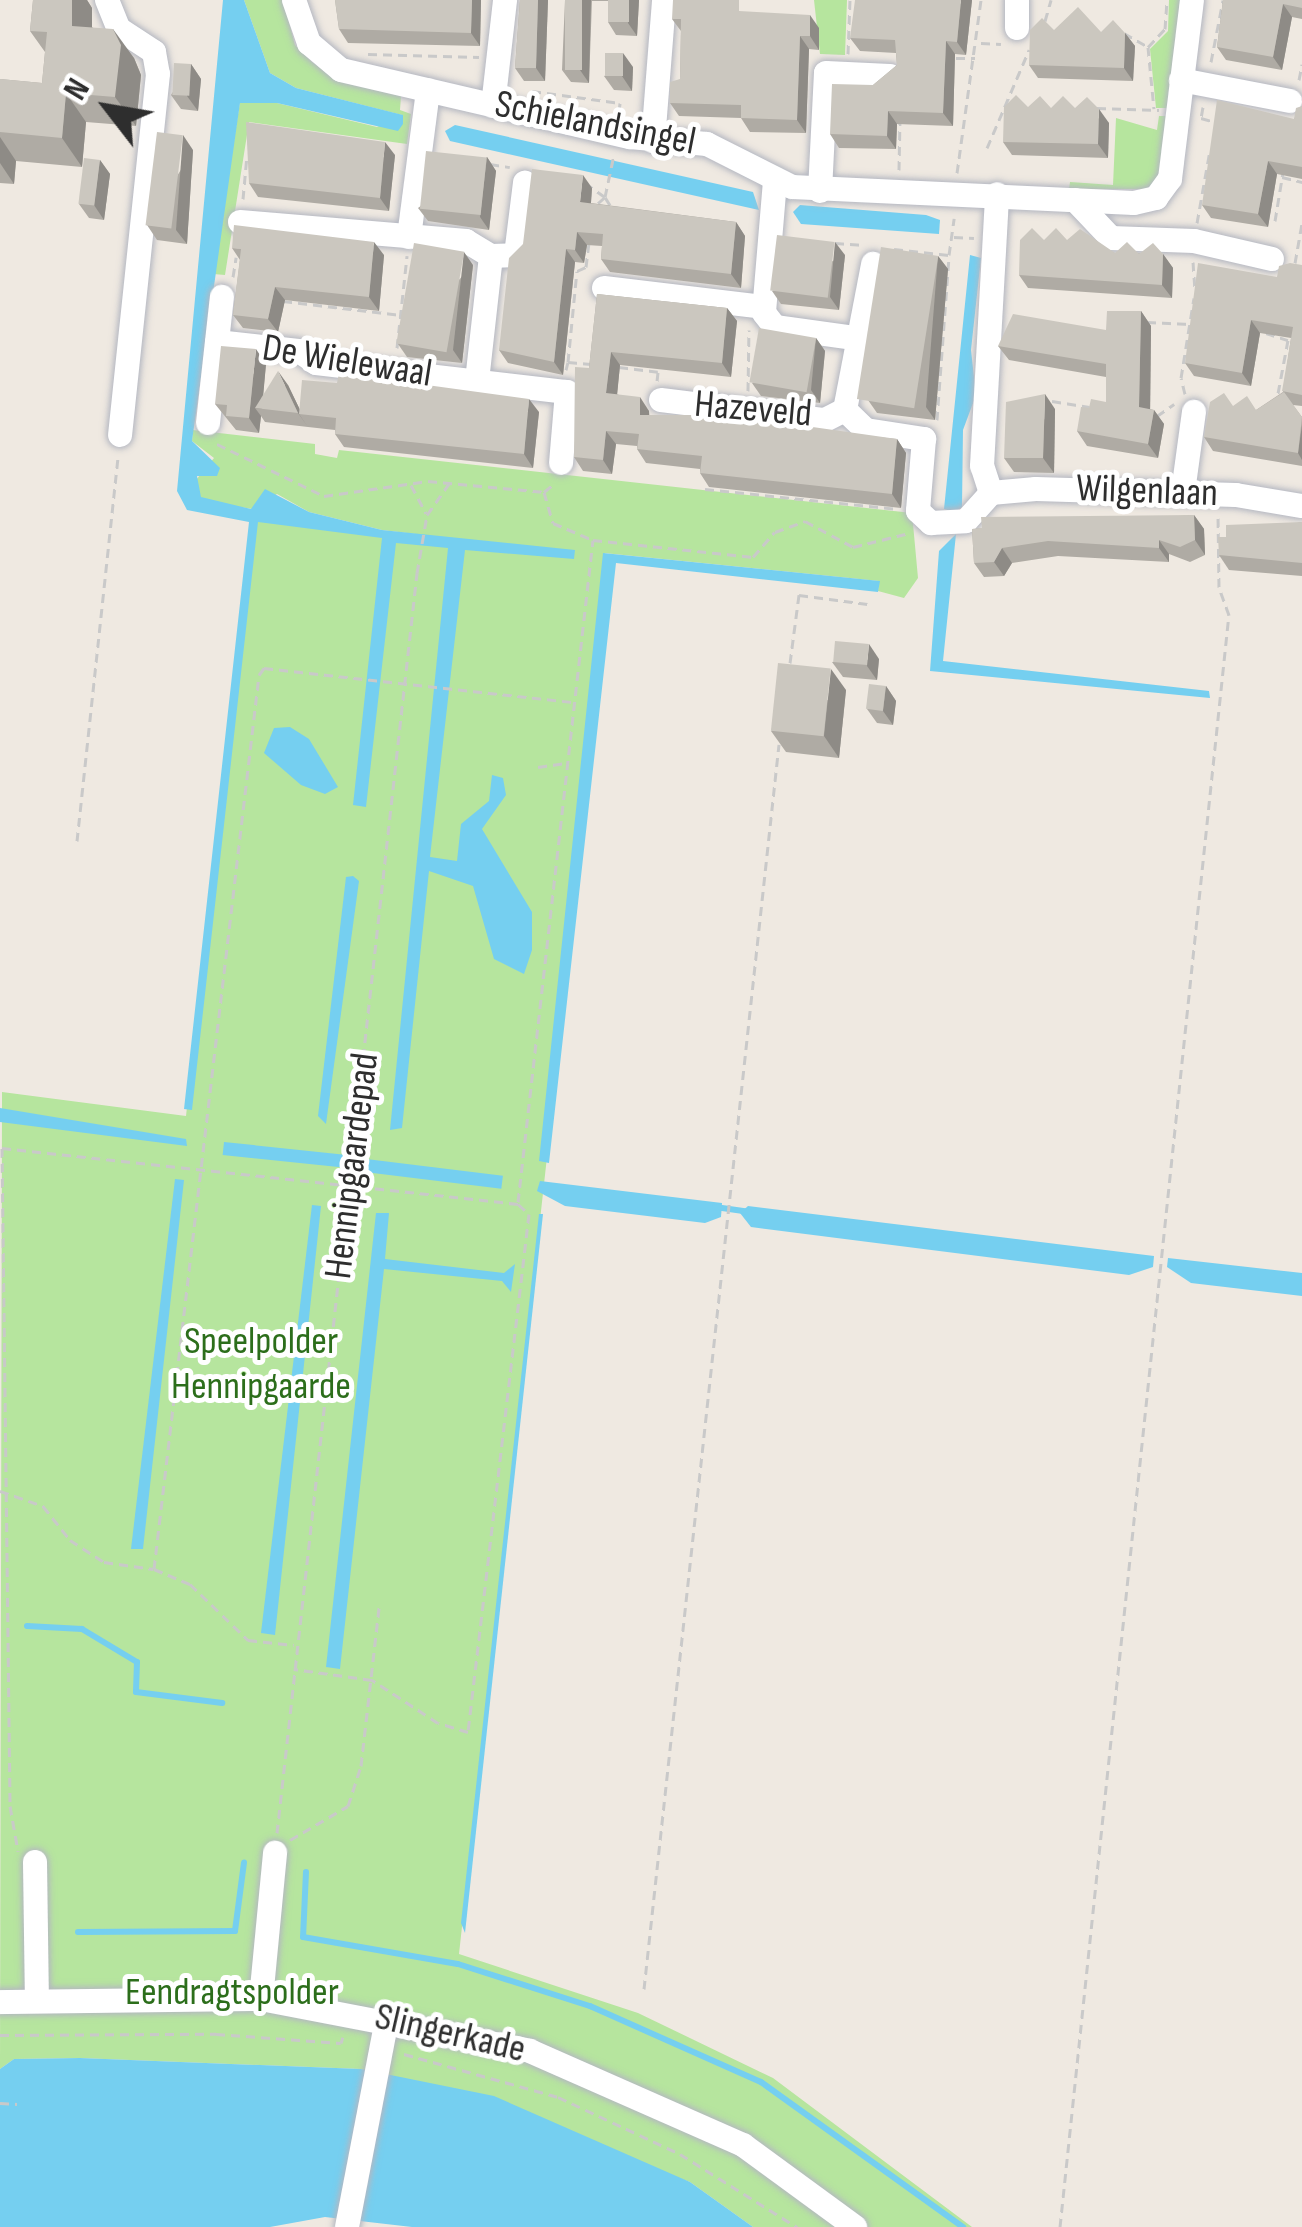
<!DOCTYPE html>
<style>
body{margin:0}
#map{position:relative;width:1302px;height:2227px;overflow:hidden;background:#efe9e1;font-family:"Sofia Sans Condensed",sans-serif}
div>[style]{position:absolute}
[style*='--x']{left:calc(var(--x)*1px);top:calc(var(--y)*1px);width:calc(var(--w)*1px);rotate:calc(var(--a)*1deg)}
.green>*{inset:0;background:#b6e59e}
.water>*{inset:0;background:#75cff0;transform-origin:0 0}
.stream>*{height:6px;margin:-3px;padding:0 3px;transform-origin:3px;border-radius:3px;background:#75cff0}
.path>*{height:3px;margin-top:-1.5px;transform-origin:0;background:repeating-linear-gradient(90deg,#c9c9c9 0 9px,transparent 0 15px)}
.roads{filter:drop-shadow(0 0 3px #b4b7c1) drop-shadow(0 0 3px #b4b7c1)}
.minor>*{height:24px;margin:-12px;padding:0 12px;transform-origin:12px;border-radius:12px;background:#fff}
.wall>*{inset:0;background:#afaba4}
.shaded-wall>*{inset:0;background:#8e8b86}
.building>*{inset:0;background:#cbc7bf;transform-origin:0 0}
span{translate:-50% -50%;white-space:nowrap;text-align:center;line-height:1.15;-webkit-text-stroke:10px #fff;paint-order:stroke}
.street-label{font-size:39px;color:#2e2e2e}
.park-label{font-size:39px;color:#2c6e1b}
.north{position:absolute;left:48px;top:48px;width:120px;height:120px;-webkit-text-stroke:9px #fff;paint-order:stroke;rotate:301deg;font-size:33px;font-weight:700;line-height:48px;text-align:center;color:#2e2e2e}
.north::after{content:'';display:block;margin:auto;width:42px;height:54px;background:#2e2e2e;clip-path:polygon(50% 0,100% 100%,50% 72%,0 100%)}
</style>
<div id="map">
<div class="green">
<div style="clip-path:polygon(244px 0,283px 0,295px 45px,312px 62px,335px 78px,401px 96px,400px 110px,411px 114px,407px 144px,249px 122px,225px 275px,213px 274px,240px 102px,277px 103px,377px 127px,402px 115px,296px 88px,270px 73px)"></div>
<div style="clip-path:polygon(814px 0,847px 0,845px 55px,820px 54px)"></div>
<div style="clip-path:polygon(1169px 0,1182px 0,1167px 108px,1156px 108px,1150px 49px,1168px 31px)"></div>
<div style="clip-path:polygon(1159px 116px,1167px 116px,1162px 171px,1149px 189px,1069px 189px,1070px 182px,1113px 185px,1116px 118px,1157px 130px)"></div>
<div style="clip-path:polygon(193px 430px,315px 444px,315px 454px,337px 458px,339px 450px,912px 513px,918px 578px,904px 598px,878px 591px,879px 581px,604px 553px,613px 559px,459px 1954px,638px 2013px,773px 2078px,972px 2227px,753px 2227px,690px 2182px,361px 2069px,80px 2058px,14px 2059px,0 2069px,2px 1092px,186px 1116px,252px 517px,574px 553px,382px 530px,309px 512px,277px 494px,252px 509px,211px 502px,200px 497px,196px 480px,214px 458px,192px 441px)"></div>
</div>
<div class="water">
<div style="clip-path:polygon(223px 0,244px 0,270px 73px,296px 88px,403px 115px,403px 124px,398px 131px,277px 103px,240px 103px,192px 441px,220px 468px,217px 476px,197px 476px,201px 497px,251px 509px,265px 489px,309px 512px,382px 530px,575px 550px,574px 559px,465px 550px,430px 857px,457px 861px,461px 824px,489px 801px,492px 775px,503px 778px,506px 795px,482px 829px,532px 912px,532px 950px,524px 974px,494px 959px,473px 886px,429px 871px,402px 1128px,390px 1130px,448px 548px,396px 543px,366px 807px,353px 805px,382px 538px,258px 522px,192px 1110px,184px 1109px,249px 522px,187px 510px,177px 491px)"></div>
<div style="clip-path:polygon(455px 125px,753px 192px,759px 210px,450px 141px,445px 131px)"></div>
<div style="clip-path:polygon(800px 205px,926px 215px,940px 220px,939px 234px,801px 224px,793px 212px)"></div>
<div style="clip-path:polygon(970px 255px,981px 258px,971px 350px,976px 395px,963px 430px,962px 507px,955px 512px,944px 509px)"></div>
<div style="clip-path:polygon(956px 534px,943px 661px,1209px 691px,1210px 698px,930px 671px,939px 551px)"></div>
<div style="clip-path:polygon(603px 553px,880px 581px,878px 592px,616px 563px,549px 1163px,539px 1161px)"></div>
<div style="clip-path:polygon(290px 727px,309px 739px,338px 787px,325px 794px,301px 785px,264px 753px,274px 728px)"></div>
<div style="clip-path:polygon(353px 876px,359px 881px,326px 1124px,318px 1116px,346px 877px)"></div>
<div style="clip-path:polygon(0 1108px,186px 1139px,187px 1146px,0 1122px)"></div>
<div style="left:224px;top:1142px;width:126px;height:13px;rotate:6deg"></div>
<div style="left:358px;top:1158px;width:146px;height:13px;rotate:7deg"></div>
<div style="clip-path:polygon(175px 1179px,184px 1180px,143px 1549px,131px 1549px)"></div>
<div style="clip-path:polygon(540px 1181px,722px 1203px,721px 1217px,705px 1223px,565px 1206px,537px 1191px)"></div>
<div style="clip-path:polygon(312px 1205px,321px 1206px,275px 1635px,261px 1633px)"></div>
<div style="clip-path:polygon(748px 1206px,1154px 1256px,1153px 1267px,1129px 1275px,751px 1227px,740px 1213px)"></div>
<div style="clip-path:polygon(376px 1213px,389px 1213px,385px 1259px,504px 1273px,515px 1264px,511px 1292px,502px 1281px,384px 1269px,340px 1669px,326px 1667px)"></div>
<div style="clip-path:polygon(539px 1214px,543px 1214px,465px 1933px,461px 1923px)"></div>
<div style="clip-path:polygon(1168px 1258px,1302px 1273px,1302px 1296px,1191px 1283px,1167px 1267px)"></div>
<div style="clip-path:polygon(80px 2058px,361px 2069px,494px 2096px,690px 2182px,753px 2227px,412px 2227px,325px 2217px,270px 2227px,0 2227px,0 2069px,14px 2059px)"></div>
</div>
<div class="stream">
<div style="--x:715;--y:1207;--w:34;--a:8"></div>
<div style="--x:27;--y:1626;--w:55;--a:3.1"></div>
<div style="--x:82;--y:1629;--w:64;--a:31"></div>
<div style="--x:137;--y:1662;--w:30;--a:92"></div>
<div style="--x:136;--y:1692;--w:87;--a:7.3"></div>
<div style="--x:306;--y:1872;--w:65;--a:92.6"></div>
<div style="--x:303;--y:1937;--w:157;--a:9.9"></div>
<div style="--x:458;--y:1964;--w:139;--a:17.7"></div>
<div style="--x:590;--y:2006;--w:187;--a:24"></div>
<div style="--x:761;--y:2082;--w:249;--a:35.7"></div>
<div style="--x:78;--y:1932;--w:157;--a:-0.4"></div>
<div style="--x:235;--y:1931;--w:69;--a:-82.5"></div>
</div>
<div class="path">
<div style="--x:1045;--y:21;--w:22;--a:-74"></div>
<div style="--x:1124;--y:33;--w:28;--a:30"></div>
<div style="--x:1148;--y:47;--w:25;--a:-47"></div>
<div style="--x:1165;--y:29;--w:29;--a:-86"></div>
<div style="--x:981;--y:43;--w:20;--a:3"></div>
<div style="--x:1148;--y:47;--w:62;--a:84.5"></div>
<div style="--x:368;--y:54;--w:111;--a:1.5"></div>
<div style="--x:848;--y:54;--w:54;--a:-87.9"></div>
<div style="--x:956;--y:58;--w:19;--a:0"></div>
<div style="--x:1211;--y:62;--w:63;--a:-79"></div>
<div style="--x:1299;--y:80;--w:16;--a:-79"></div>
<div style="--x:532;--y:91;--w:89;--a:7.8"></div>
<div style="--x:620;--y:103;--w:9;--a:96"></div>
<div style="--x:1203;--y:107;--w:11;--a:100"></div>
<div style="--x:1201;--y:118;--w:15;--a:16"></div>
<div style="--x:1097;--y:108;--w:62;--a:1.8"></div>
<div style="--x:987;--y:148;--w:107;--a:-66.8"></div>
<div style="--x:490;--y:164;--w:20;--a:9"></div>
<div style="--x:899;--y:170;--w:50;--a:-88.9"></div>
<div style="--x:957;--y:173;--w:175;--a:-82.1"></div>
<div style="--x:1282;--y:177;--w:21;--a:14"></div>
<div style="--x:585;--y:183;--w:24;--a:35"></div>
<div style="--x:605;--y:197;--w:13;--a:138"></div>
<div style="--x:243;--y:199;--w:44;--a:-84.8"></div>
<div style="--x:610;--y:205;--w:9;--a:-122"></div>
<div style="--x:605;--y:197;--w:40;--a:-78"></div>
<div style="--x:1275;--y:221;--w:50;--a:-80.7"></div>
<div style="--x:1197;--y:223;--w:74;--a:-79.9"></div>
<div style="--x:954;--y:237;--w:20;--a:3"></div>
<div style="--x:835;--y:243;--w:26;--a:4"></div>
<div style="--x:894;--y:249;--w:55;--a:6.2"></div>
<div style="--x:949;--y:255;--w:37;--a:-82"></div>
<div style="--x:1193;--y:262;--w:26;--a:86"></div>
<div style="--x:1295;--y:263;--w:40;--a:-80"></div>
<div style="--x:233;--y:277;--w:20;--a:-81"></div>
<div style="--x:283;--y:301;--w:119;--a:6.8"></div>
<div style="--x:1147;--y:322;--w:43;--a:2.7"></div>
<div style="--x:1266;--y:333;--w:23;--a:18"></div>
<div style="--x:1288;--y:340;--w:60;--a:100.6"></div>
<div style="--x:397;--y:348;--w:93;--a:-83.8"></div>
<div style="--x:568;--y:362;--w:91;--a:-84.4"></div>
<div style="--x:577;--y:271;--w:10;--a:-24"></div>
<div style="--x:586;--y:267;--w:23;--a:-83"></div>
<div style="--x:619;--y:367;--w:39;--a:7"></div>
<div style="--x:658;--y:372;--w:10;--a:96"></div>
<div style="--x:566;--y:370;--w:8;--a:-76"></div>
<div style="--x:568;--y:362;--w:23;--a:5"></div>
<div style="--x:748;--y:391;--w:61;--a:-89.1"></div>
<div style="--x:1185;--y:394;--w:16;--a:-104"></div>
<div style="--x:1181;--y:378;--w:81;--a:-80.8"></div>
<div style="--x:1052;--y:401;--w:38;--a:9"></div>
<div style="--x:1157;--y:416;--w:21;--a:-35"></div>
<div style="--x:937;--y:420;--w:163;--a:-85.8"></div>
<div style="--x:217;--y:444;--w:119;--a:25.9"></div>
<div style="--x:324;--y:496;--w:105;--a:-8.2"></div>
<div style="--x:428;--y:481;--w:117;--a:5.4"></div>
<div style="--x:544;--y:492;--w:14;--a:-39"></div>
<div style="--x:411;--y:485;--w:32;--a:62"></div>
<div style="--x:705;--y:489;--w:194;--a:5.9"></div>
<div style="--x:544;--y:492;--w:32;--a:74"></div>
<div style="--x:553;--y:523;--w:43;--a:23"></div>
<div style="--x:593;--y:540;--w:161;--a:6.1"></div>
<div style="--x:753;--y:557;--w:33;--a:-49"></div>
<div style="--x:775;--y:532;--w:32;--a:-20"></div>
<div style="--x:805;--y:521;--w:55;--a:28.4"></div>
<div style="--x:853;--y:547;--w:58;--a:-14"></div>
<div style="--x:790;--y:663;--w:69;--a:-82.5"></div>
<div style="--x:799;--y:595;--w:69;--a:7.5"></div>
<div style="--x:538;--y:767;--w:28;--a:-8"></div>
<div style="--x:77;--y:841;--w:388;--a:-83.9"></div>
<div style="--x:2;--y:1148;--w:519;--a:6.19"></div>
<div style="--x:518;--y:1204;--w:15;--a:42"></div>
<div style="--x:529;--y:1214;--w:522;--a:96.72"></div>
<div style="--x:468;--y:1732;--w:31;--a:-163"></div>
<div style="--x:438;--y:1723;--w:79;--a:-146.9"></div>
<div style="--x:372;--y:1680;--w:79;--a:-172"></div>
<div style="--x:2;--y:1148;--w:658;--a:89.3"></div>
<div style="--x:10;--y:1806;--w:46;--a:79.9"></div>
<div style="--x:518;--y:1202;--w:666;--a:-83.54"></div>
<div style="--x:0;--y:1491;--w:46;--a:19.2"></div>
<div style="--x:43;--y:1506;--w:43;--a:51.5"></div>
<div style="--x:70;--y:1540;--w:40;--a:32.9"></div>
<div style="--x:104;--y:1562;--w:50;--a:8"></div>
<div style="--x:154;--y:1569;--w:39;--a:23"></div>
<div style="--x:190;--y:1584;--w:81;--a:44"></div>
<div style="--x:248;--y:1640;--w:46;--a:6.2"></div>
<div style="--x:154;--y:1569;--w:900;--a:-83.3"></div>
<div style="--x:259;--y:675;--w:9;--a:-54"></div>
<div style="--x:264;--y:668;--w:311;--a:6.3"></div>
<div style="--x:277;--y:1833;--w:1268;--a:-83.66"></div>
<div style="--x:417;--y:573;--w:59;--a:-80.2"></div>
<div style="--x:427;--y:515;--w:39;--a:-55"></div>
<div style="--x:290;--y:1840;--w:67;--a:-30.4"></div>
<div style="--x:348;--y:1806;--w:42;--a:-72"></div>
<div style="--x:361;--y:1766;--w:160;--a:-83.5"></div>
<div style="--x:644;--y:1989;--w:1252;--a:-83.81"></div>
<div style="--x:0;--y:2035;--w:216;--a:-0.3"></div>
<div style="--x:216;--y:2034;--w:125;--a:4.1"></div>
<div style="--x:341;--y:2043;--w:6;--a:-72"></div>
<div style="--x:404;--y:2054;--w:160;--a:15.6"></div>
<div style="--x:558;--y:2097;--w:135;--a:25"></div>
<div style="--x:680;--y:2154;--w:138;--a:32"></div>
<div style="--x:0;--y:2103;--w:17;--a:3"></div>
<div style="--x:1060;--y:2227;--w:1621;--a:-84.02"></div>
<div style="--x:1229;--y:615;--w:30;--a:-110"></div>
<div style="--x:1219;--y:587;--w:69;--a:-90.8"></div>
</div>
<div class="roads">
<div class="minor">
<div style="--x:107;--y:0;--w:31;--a:68"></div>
<div style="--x:119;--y:29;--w:42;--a:33.3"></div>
<div style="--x:154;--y:52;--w:22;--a:80"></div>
<div style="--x:158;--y:74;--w:363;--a:96"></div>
<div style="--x:294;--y:0;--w:46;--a:70.8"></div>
<div style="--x:309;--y:43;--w:42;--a:40.2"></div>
<div style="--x:341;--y:70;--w:297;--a:13.1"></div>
<div style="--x:630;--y:137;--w:77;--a:5.2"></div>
<div style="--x:707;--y:144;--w:95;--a:26.8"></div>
<div style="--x:792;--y:187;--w:342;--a:2.7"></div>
<div style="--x:1134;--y:203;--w:23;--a:-13"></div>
<div style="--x:1156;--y:198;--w:24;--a:-54"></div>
<div style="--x:1170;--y:179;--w:180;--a:-83"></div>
<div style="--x:1017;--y:28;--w:28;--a:-90"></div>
<div style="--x:1181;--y:80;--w:111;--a:10.9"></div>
<div style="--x:493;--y:106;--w:107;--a:-83.5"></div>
<div style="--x:653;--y:141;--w:141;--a:-85.5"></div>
<div style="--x:775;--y:181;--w:132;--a:94.8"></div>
<div style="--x:764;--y:313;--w:18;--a:52"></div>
<div style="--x:775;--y:327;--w:80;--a:7.9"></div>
<div style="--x:820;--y:191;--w:118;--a:-87.1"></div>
<div style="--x:826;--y:73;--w:64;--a:2.7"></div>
<div style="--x:1075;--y:200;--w:52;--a:46.5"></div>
<div style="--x:1111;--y:238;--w:83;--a:2.1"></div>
<div style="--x:1194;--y:241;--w:80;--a:13"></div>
<div style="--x:240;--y:222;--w:227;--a:4.8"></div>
<div style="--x:466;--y:241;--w:29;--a:31"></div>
<div style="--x:491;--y:256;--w:126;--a:96.4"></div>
<div style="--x:409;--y:237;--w:148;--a:-82.6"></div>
<div style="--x:491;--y:256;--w:25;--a:-2"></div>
<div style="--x:516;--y:255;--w:73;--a:-82.9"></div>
<div style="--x:604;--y:288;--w:160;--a:6.8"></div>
<div style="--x:217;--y:342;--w:82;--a:6.3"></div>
<div style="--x:299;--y:351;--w:21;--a:35"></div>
<div style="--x:316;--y:363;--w:253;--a:6.6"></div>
<div style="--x:567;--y:392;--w:71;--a:94.8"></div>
<div style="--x:661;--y:400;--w:165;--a:7"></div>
<div style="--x:825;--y:420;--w:22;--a:-27"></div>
<div style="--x:845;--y:410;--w:29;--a:44"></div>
<div style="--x:866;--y:430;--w:59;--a:8.8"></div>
<div style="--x:924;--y:439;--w:72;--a:94.8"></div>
<div style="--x:918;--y:511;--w:18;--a:43"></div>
<div style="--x:931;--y:523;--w:35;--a:-3"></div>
<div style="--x:966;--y:521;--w:38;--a:-48"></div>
<div style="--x:991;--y:493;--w:45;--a:-5.1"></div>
<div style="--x:1036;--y:489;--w:200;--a:1.7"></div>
<div style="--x:1236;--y:495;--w:67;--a:9.5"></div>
<div style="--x:845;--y:410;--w:149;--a:-79.1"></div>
<div style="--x:208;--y:423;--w:127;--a:-83.7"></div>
<div style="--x:1183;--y:492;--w:81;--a:-82.2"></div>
<div style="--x:991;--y:493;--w:28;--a:-108"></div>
<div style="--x:982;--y:466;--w:272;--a:-86.8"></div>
<div style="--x:35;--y:1862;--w:138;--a:89.2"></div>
<div style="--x:261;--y:1999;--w:147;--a:-84.5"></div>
<div style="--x:0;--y:2002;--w:261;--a:-0.7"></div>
<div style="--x:261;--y:1999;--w:274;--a:10.9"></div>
<div style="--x:530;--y:2051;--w:233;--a:23.8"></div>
<div style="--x:743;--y:2145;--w:139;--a:36.2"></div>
<div style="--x:347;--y:2227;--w:212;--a:-79.1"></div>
</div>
</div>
<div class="wall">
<div style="clip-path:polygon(33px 0,87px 0,92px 8px,92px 27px,134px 58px,141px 75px,136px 126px,86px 122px,82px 167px,16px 161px,14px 184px,0 183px,0 79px,42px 83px,45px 52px,30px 31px)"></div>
<div style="clip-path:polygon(335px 0,481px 0,480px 46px,348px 43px,339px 29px)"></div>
<div style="clip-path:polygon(520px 0,548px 0,545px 81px,524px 81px,515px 68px)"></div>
<div style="clip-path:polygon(565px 0,639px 0,637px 36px,616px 35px,608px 22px,608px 1px,592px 1px,589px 83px,571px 82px,562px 70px)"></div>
<div style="clip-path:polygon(972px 0,966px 55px,955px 54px,953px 126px,897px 124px,896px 149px,839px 148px,830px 134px,873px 85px,897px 65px,896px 53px,860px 51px,850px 38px)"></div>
<div style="clip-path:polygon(1223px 0,1302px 0,1302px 19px,1292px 17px,1282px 70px,1226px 60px,1217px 47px)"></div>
<div style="clip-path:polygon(748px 12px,819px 28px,819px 50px,809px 49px,806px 133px,750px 132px,741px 118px,679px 116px,670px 103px,680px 79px,681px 31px,672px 19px)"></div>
<div style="clip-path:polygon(1054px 30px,1125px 33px,1135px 46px,1133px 81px,1038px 78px,1029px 65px)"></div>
<div style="clip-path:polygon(191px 64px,201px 79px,198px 111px,181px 109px,171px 95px)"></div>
<div style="clip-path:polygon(633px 67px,632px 91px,614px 90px,604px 76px)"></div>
<div style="clip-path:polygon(1302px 106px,1302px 179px,1277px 174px,1268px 227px,1211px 218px,1202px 205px,1294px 119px)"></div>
<div style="clip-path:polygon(1051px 108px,1075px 108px,1109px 123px,1108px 158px,1012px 155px,1003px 142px)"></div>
<div style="clip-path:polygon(193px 150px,187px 244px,157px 240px,147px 225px)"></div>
<div style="clip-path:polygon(395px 155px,389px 211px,258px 197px,249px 183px)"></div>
<div style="clip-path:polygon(487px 157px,496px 171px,489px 230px,428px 221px,418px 208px)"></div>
<div style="clip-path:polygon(100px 160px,110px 174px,104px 220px,89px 218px,79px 204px)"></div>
<div style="clip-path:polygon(592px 188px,591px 203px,736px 222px,745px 236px,741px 288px,610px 272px,601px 259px,602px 246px,587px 245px,584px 263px,575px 262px,563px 375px,508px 363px,499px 350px)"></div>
<div style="clip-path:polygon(1044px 240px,1067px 240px,1115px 253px,1163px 254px,1173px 268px,1172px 298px,1028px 288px,1019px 275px)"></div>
<div style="clip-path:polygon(232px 248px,384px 255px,379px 311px,285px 300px,278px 332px,243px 328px,233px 315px,240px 260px)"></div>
<div style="clip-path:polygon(845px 255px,839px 310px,781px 304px,772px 291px)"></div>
<div style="clip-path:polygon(938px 256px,948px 269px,935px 420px,877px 413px,868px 400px)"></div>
<div style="clip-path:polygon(473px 265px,462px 363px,407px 357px,398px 344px)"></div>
<div style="clip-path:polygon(1302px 265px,1302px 406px,1293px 405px,1302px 417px,1302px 466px,1213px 451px,1204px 437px,1233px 406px,1256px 410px,1283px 392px,1291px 338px,1260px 333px,1251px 386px,1194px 376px,1185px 363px,1277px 277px)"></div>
<div style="clip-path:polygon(597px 294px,727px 308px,737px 321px,731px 377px,620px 365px,617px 394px,649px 411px,649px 415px,897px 439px,906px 453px,901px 508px,709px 487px,700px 473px,700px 469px,646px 463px,637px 449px,637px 446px,616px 444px,612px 474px,583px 471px,574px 457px,589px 368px)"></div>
<div style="clip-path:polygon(1141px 311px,1151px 326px,1150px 409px,1154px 410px,1164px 424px,1158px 458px,1087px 446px,1077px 431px,1089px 408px,1106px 402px,1106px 377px,1009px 360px,998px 346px,1106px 330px)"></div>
<div style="clip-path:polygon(816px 338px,825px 351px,820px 403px,761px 396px,752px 383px)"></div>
<div style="clip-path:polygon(266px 364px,263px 395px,288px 385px,300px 410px,539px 412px,533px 468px,344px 447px,335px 434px,335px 430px,308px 427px,306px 424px,308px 427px,265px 422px,261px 416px,259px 433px,236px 430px,215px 404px)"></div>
<div style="clip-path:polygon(1055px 409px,1054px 473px,1014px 472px,1004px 458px)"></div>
<div style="clip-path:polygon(1194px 515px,1204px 529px,1205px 555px,1190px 562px,1169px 554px,1169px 562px,1058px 556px,1012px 563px,1004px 576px,984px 577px,974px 563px,972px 529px)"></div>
<div style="clip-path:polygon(1302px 522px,1302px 576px,1229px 570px,1219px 555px,1226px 537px)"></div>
<div style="clip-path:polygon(879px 659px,877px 680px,843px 677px,832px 662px)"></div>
<div style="clip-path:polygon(886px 686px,896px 701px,893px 725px,877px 723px,867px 709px)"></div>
<div style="clip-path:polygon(846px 690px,839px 758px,786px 752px,771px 731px)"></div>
</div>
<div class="shaded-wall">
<div style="clip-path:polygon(72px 0,87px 0,92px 8px,92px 55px,72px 26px)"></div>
<div style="clip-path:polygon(472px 0,481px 0,480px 46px,471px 33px)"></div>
<div style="clip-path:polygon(538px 0,548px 0,545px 81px,536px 68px)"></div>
<div style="clip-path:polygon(582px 0,591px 0,589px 83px,580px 70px)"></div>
<div style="clip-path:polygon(629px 0,639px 0,637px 36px,628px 23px)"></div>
<div style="clip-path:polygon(961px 0,972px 0,966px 55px,957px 42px)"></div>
<div style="clip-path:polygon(1283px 4px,1292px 17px,1282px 70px,1273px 57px)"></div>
<div style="clip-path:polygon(810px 15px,819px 28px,819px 50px,810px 36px)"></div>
<div style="clip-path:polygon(113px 29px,134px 58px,141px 75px,136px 126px,115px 97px)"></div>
<div style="clip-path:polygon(1125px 33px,1135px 46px,1133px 81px,1124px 68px)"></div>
<div style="clip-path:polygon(800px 36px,809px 49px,806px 133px,797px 120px)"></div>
<div style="clip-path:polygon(946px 41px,955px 54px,953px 126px,943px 113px)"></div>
<div style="clip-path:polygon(623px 53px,633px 67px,632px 91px,622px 76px)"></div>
<div style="clip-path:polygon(191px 64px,201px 79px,198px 111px,187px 96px)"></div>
<div style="clip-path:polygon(66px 93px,86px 122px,82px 167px,62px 138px)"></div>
<div style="clip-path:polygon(1099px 109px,1109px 123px,1108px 158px,1098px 144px)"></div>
<div style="clip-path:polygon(888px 111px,897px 124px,896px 149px,887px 136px)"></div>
<div style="clip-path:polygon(183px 135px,193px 150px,187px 244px,176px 230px)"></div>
<div style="clip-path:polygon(0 137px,16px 161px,14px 184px,0 163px)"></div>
<div style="clip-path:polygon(385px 142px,395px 155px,389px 211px,380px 198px)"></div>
<div style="clip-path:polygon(487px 157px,496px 171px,489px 230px,480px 217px)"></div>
<div style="clip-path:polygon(100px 160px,110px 174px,104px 220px,94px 205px)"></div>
<div style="clip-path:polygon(1268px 161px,1277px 174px,1268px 227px,1258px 214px)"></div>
<div style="clip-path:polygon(583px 175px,592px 188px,590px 215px,580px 202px)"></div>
<div style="clip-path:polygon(736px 222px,745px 236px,741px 288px,731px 274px)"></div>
<div style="clip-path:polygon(577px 232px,587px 245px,584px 263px,575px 250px)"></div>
<div style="clip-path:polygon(374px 242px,384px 255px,379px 311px,369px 297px)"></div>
<div style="clip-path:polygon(835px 242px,845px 255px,839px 310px,830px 297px)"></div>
<div style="clip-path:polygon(566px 249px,575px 262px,563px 375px,554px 362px)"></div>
<div style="clip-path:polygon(464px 252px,473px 265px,462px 363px,453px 350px)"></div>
<div style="clip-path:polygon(1163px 254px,1173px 268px,1172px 298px,1162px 285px)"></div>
<div style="clip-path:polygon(938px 256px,948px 269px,935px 420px,926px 407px)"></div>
<div style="clip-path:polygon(275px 287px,285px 300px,278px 332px,268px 319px)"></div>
<div style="clip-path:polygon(727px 308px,737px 321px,731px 377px,722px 363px)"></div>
<div style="clip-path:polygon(1141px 311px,1151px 326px,1150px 422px,1139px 407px)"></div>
<div style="clip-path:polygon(1251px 320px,1260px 333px,1251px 386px,1242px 373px)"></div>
<div style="clip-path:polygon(816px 338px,825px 351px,820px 403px,811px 390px)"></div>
<div style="clip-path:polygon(256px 349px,266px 364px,262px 409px,255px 408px,261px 416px,259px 433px,249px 418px)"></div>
<div style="clip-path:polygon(611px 352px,620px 365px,616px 406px,606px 393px)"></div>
<div style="clip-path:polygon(278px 371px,288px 385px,302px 414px,299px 414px,308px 427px,298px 413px)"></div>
<div style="clip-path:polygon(1045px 394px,1055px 409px,1054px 473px,1043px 458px)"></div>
<div style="clip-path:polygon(640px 397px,649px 411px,650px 429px,640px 415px)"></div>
<div style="clip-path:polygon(529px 399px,539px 412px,533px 468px,524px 454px)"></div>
<div style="clip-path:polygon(1154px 410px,1164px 424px,1158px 458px,1148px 444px)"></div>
<div style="clip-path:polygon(1302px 425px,1302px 460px,1298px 453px)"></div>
<div style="clip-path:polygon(606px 431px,616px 444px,612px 474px,603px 460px)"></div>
<div style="clip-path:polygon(897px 439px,906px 453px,901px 508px,892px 494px)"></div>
<div style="clip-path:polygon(1194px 515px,1204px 529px,1205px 555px,1195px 540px)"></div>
<div style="clip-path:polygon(1159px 540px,1169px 554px,1169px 562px,1159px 548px)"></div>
<div style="clip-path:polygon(1002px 548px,1012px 563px,1004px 576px,994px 562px)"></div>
<div style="clip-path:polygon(869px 644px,879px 659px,877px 680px,867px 666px)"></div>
<div style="clip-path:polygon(831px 669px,846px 690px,839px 758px,824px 736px)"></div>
<div style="clip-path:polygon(886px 686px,896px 701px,893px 725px,883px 711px)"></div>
</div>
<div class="building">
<div style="clip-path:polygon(33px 0,72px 0,72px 26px,113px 29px,121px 45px,115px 97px,66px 93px,62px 138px,0 132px,0 79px,42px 83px,47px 32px,30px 31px)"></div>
<div style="clip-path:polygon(335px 0,472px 0,471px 33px,339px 29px)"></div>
<div style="clip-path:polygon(520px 0,538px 0,536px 68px,515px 68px)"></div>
<div style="left:565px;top:0;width:17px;height:70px"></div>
<div style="left:608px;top:0;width:21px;height:22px"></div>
<div style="clip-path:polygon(673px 0,739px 0,739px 11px,810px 15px,810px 36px,800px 36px,797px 120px,741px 118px,741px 105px,670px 103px,670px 82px,680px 79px,681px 19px,672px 19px)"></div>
<div style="clip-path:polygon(855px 0,961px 0,957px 42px,946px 41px,943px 113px,888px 111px,887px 136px,830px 134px,832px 84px,873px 85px,897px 65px,895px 40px,850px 38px)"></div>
<div style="clip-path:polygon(1223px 0,1302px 0,1302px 8px,1283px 4px,1273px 57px,1217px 47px)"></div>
<div style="clip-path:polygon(1078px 7px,1101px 32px,1113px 20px,1125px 33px,1124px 68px,1029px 65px,1030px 30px,1042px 18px,1054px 30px)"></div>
<div style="left:605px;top:53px;width:18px;height:23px"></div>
<div style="left:174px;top:63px;width:17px;height:32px;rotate:3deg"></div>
<div style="clip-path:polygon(1016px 95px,1028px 107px,1040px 96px,1051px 108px,1063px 96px,1075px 108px,1087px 97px,1099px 109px,1098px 144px,1003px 142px,1004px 107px)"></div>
<div style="clip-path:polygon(1217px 100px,1294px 119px,1296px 108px,1302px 106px,1302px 167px,1268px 161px,1258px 214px,1202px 205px)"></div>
<div style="clip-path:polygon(246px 122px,385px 142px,380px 198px,249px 183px)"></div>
<div style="left:157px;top:132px;width:26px;height:94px;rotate:7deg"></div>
<div style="left:426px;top:151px;width:61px;height:58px;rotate:6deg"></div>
<div style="left:84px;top:158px;width:16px;height:46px;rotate:7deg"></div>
<div style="clip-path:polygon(532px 169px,583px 175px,580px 202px,736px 222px,731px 274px,601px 259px,603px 234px,577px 232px,575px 250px,566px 249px,554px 362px,499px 350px,509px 258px,523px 244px)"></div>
<div style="clip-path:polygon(234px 225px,374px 242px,369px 297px,275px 287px,268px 319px,233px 315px,241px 249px,232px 248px)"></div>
<div style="clip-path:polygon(1032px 228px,1044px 240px,1056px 228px,1067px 240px,1080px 229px,1115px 253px,1127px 242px,1139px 254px,1153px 243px,1163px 254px,1162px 285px,1019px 275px,1020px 240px)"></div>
<div style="left:777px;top:235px;width:58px;height:56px;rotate:7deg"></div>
<div style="left:414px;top:243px;width:51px;height:102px;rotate:10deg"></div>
<div style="left:881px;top:247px;width:58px;height:154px;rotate:9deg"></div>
<div style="clip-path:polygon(1198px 263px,1277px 277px,1279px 266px,1290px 263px,1302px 265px,1302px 395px,1282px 391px,1293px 327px,1251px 320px,1242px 373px,1185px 363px)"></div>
<div style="clip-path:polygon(597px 294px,727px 308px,722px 363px,611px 352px,606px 393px,640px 397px,640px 415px,728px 415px,897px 439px,892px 494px,700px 473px,702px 456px,637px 449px,639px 434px,606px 431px,603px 460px,574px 457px,575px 367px,589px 368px)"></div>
<div style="clip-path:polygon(1107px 311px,1141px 311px,1139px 407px,1154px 410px,1148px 444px,1077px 431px,1081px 407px,1089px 408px,1091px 399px,1106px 402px,1106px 364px,998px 346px,1013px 314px,1106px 330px)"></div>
<div style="left:759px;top:328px;width:58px;height:55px;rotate:10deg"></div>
<div style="clip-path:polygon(221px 346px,256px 349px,249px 418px,226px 416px,227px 405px,215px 404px)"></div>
<div style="clip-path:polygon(278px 371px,298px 413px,255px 408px)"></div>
<div style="clip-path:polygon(339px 373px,529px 399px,524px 454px,335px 434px,336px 418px,299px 414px,302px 380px,337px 383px)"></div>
<div style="clip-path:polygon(1284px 392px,1302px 417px,1298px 453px,1204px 437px,1210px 402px,1224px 393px,1233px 406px,1247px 396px,1256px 410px)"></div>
<div style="clip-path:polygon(1045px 394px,1043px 458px,1004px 458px,1006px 402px)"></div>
<div style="clip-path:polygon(1194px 515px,1195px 540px,1180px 547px,1159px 540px,1159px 548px,1048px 541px,1002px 548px,994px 562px,974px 563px,972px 529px,982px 528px,981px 517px)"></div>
<div style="clip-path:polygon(1302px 522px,1302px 563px,1219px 555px,1218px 537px,1226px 537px,1226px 525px)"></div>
<div style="left:835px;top:641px;width:34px;height:21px;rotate:5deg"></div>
<div style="left:778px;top:663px;width:53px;height:68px;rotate:6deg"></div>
<div style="left:869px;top:684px;width:17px;height:25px;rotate:7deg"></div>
</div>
<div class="street-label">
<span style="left:595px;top:124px;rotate:11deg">Schielandsingel</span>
<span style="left:347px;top:362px;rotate:9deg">De Wielewaal</span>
<span style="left:753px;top:410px;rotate:5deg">Hazeveld</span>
<span style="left:1147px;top:492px;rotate:2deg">Wilgenlaan</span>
<span style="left:353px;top:1166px;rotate:-83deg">Hennipgaardepad</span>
<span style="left:450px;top:2034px;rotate:13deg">Slingerkade</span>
</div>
<div class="park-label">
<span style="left:261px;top:1365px">Speelpolder<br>Hennipgaarde</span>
<span style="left:232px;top:1993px">Eendragtspolder</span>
</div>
<div class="north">N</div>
</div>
